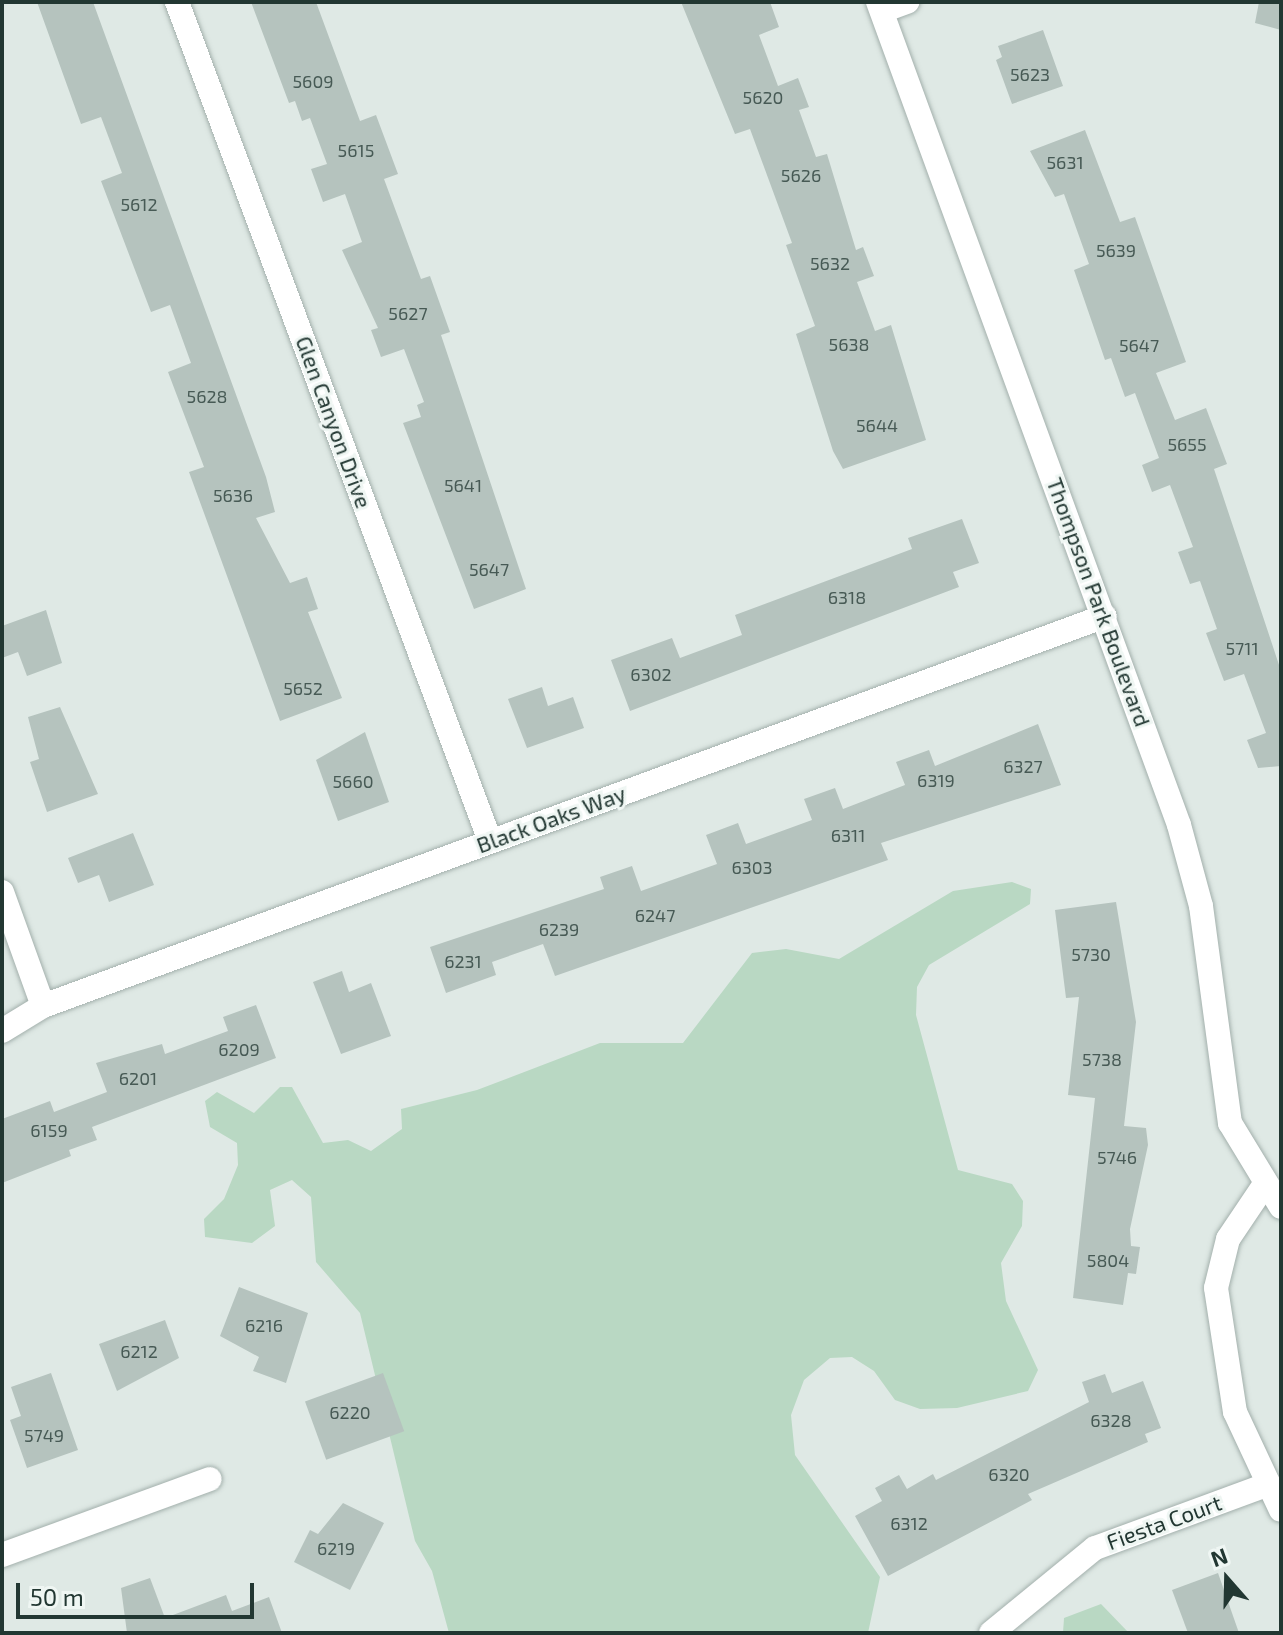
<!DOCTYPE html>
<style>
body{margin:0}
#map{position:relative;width:1283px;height:1635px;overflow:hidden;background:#dfe9e5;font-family:"Exo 2",sans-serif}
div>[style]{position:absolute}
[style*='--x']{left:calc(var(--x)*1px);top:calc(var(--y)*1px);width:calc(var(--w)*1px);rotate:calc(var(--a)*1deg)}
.green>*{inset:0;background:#b9d8c3}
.building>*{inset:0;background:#b5c3be;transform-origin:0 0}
.roads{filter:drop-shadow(0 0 2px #a3b0ac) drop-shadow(0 0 2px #a3b0ac)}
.minor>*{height:24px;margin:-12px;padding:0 12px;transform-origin:12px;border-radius:12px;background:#fff}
span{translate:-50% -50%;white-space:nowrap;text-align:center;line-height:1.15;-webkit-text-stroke:6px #eff6f3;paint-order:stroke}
.number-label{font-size:18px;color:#475a55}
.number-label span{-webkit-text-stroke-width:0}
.street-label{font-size:22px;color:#223732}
.frame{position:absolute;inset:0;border:4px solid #223732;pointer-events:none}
.north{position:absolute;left:1187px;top:1539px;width:80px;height:80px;-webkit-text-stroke:6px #eff6f3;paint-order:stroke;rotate:340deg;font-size:22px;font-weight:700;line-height:32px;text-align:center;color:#223732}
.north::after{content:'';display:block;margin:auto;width:28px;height:36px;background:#223732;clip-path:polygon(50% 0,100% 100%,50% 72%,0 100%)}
.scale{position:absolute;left:16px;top:1583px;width:238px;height:36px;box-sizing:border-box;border:4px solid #223732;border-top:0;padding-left:10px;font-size:24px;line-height:28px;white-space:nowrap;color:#223732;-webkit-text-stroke:6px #eff6f3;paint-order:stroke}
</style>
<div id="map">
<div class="green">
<div style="clip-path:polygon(1012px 882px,1031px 889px,1030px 904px,929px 965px,917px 987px,916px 1015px,958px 1170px,1012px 1184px,1023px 1201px,1022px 1226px,1001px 1263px,1006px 1301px,1038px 1370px,1028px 1391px,957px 1408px,920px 1409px,895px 1400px,874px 1371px,852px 1357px,830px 1358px,804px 1380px,791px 1415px,795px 1455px,880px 1577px,868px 1633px,449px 1633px,432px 1571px,415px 1541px,360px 1313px,316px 1262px,311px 1197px,292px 1180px,270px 1190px,275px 1226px,252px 1243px,205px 1237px,204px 1219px,224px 1199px,238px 1165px,237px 1143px,210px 1127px,205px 1101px,217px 1092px,254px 1113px,280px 1087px,292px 1087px,323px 1143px,348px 1140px,371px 1151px,402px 1129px,401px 1109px,477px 1090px,600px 1043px,683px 1043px,752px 953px,786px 949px,839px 959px,953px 891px)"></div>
<div style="clip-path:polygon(1101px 1604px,1129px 1633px,1063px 1633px,1064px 1618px)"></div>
</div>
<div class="building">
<div style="clip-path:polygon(37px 2px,93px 2px,266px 477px,275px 512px,256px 518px,290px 583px,307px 577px,318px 609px,308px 612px,342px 698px,280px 721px,189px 472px,204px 467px,168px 372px,191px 363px,170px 305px,151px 312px,101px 181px,122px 173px,101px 117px,81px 124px)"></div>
<div style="clip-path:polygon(251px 2px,316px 2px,360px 121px,376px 115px,398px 174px,384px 179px,421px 279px,430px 276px,450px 332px,441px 335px,526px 589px,474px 609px,403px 423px,421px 417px,417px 405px,424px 402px,404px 349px,381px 357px,371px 330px,378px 328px,342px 250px,362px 242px,345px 194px,323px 202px,311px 169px,327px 164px,310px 118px,302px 121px,295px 101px,289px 103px)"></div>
<div style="clip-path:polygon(681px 2px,770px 2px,779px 27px,759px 35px,778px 86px,798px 78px,809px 107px,799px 110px,816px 157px,827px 154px,856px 250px,863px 247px,874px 276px,857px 282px,875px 331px,891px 325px,926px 440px,843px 469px,833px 451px,796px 334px,815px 326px,786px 245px,792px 243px,750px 129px,735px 134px)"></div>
<div style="clip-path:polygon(1259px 2px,1281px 2px,1281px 30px,1255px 23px)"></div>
<div style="clip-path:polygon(1043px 30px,1063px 86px,1012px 104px,996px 60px,1002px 57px,998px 46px)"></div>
<div style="clip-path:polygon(1085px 130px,1120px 222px,1135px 217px,1186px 362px,1156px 373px,1175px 420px,1206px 408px,1227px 464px,1214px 469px,1281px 671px,1281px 766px,1258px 768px,1247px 740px,1266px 733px,1244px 674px,1224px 681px,1206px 633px,1217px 629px,1200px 581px,1190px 584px,1178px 552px,1193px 547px,1170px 485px,1152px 492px,1142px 465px,1159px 458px,1135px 393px,1125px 397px,1111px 358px,1105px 360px,1074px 270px,1089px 264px,1064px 194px,1055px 197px,1030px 151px)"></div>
<div style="clip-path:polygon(962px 519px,979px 563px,953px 572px,959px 587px,630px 711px,611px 660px,672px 638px,680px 658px,742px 635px,735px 615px,912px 549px,908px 538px)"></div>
<div style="clip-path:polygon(46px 610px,62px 663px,27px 676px,18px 652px,2px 658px,2px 626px)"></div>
<div style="clip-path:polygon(542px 687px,548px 706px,573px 697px,584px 728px,527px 748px,508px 699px)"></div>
<div style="clip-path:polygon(60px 707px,98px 794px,47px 812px,30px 762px,39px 759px,28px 717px)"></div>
<div style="clip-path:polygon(1038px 724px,1061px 785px,881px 843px,888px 860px,555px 976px,543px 944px,492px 962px,496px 975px,446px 993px,430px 947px,604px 889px,600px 877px,632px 866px,641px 891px,717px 864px,706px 835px,738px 823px,746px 844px,812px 820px,804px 799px,835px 788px,843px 809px,905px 785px,896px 762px,929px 750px,935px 766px)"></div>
<div style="clip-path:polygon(365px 732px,389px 802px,338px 821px,316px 760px)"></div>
<div style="clip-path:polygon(133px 833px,154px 885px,109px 902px,99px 875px,78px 883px,68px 858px)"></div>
<div style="clip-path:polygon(1116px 902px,1136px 1022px,1124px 1126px,1146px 1128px,1148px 1145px,1130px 1229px,1131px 1246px,1140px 1247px,1136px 1274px,1128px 1273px,1123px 1305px,1073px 1298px,1095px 1098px,1068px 1095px,1079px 997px,1066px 998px,1055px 910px)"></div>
<div style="clip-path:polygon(342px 971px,349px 992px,371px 983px,391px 1036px,341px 1054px,313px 982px)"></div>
<div style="clip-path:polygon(256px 1005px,276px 1058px,92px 1127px,97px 1140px,69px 1150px,71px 1156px,2px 1183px,2px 1119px,50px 1101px,54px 1112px,107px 1092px,96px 1063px,162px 1044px,165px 1054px,228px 1031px,223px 1017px)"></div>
<div style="clip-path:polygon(239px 1287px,308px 1313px,286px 1383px,253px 1371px,259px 1357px,220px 1336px)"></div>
<div style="clip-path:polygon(165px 1320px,179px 1358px,117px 1391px,99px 1344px)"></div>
<div style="clip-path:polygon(51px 1373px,78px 1450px,27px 1468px,10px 1420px,21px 1416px,11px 1387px)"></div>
<div style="left:383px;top:1373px;width:62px;height:83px;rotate:70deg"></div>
<div style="clip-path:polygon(1105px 1374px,1112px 1393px,1143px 1381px,1161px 1428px,1145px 1434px,1148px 1442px,1028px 1494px,1032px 1500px,888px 1576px,855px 1516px,882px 1501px,875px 1488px,899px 1475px,907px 1489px,933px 1474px,936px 1480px,1089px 1402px,1082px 1382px)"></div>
<div style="clip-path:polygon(343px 1503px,384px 1523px,350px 1590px,294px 1562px,310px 1530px,318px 1534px)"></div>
<div style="clip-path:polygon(1218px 1573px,1239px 1633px,1188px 1633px,1172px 1590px)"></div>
<div style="clip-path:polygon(150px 1578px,165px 1618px,226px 1595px,232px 1611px,269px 1597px,282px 1633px,127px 1633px,121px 1588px)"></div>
</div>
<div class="roads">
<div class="minor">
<div style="--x:177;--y:2;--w:895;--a:69.54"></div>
<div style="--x:878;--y:2;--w:876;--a:69.91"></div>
<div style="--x:1179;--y:825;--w:84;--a:74.8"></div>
<div style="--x:1201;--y:906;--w:219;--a:82.4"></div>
<div style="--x:1230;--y:1123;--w:98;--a:58.7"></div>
<div style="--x:882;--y:11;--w:27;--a:-20"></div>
<div style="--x:2;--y:892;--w:121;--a:70.2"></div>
<div style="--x:2;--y:1031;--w:48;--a:-31.4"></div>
<div style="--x:43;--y:1006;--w:1131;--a:-20.16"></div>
<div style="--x:1265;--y:1184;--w:66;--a:123.9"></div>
<div style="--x:1228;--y:1239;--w:50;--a:103.8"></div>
<div style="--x:1216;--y:1288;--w:125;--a:81.3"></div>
<div style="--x:1235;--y:1412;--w:108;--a:64.9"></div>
<div style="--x:2;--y:1555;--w:221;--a:-20.1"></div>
<div style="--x:991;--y:1633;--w:134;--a:-39.3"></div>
<div style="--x:1095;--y:1548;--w:185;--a:-20.2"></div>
</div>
</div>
<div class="number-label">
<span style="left:1030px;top:74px">5623</span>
<span style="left:313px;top:81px">5609</span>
<span style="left:763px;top:97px">5620</span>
<span style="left:356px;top:150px">5615</span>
<span style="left:1065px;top:162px">5631</span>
<span style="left:801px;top:175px">5626</span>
<span style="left:139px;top:204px">5612</span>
<span style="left:1116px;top:250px">5639</span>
<span style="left:830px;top:263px">5632</span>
<span style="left:408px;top:313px">5627</span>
<span style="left:849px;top:344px">5638</span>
<span style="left:1139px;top:345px">5647</span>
<span style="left:207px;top:396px">5628</span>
<span style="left:877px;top:425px">5644</span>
<span style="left:1187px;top:444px">5655</span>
<span style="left:463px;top:485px">5641</span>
<span style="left:233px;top:495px">5636</span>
<span style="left:489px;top:569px">5647</span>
<span style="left:847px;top:597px">6318</span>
<span style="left:1242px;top:648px">5711</span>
<span style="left:651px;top:674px">6302</span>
<span style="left:303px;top:688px">5652</span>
<span style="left:1023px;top:766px">6327</span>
<span style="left:936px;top:780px">6319</span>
<span style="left:353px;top:781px">5660</span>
<span style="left:848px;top:835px">6311</span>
<span style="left:752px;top:867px">6303</span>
<span style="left:655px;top:915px">6247</span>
<span style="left:559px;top:929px">6239</span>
<span style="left:1091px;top:954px">5730</span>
<span style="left:463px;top:961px">6231</span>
<span style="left:239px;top:1049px">6209</span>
<span style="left:1102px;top:1059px">5738</span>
<span style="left:138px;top:1078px">6201</span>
<span style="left:49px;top:1130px">6159</span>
<span style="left:1117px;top:1157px">5746</span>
<span style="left:1108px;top:1260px">5804</span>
<span style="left:264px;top:1325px">6216</span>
<span style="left:139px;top:1351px">6212</span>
<span style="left:350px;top:1412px">6220</span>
<span style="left:1111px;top:1420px">6328</span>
<span style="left:44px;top:1435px">5749</span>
<span style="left:1009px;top:1474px">6320</span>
<span style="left:909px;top:1523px">6312</span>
<span style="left:336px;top:1548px">6219</span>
</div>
<div class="street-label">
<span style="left:334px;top:422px;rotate:70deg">Glen Canyon Drive</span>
<span style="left:1099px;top:602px;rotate:70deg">Thompson Park Boulevard</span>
<span style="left:551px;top:819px;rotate:-20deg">Black Oaks Way</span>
<span style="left:1164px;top:1522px;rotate:-20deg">Fiesta Court</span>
</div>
<div class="frame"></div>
<div class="north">N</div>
<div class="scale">50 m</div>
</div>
